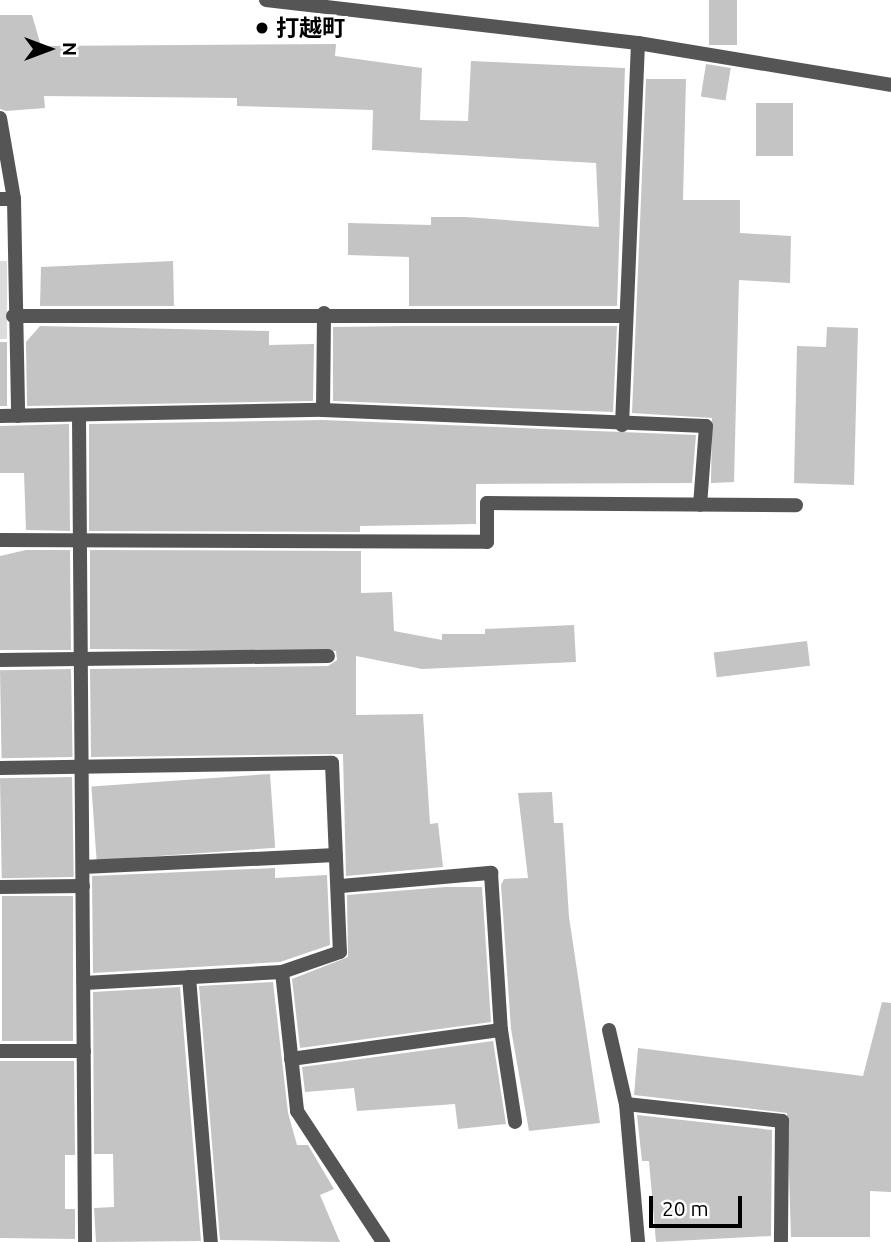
<!DOCTYPE html>
<meta charset="utf-8">
<style>
body{margin:0}
#map{position:relative;width:891px;height:1242px;overflow:hidden;background:#fff;font-family:Ubuntu,"Noto Sans JP",sans-serif}
div>[style]{position:absolute}
[style*='--x']{left:calc(var(--x)*1px);top:calc(var(--y)*1px);width:calc(var(--w)*1px);rotate:calc(var(--a)*1deg)}
.green>*{inset:0;background:#dcdcdc;transform-origin:0 0}
.building>*{inset:0;background:#c4c4c4;transform-origin:0 0}
.minor>*{height:14px;margin:-7px;padding:0 7px;transform-origin:7px;border-radius:7px;background:#555}
.tertiary>*{height:14px;margin:-7px;padding:0 7px;transform-origin:7px;border-radius:7px;background:#555}
.dots>*{width:19px;height:19px;translate:-50% -50%;box-sizing:border-box;border:4px solid #fff;border-radius:50%}
span{translate:-50% -50%;white-space:nowrap;text-align:center;line-height:1.15;-webkit-text-stroke:6px #fff;paint-order:stroke}
.poi-label{font-size:23px;color:#000;font-weight:700}
.left{translate:0 -50%;text-align:left}
.north{position:absolute;left:14px;top:14px;width:70px;height:70px;-webkit-text-stroke:5px #fff;paint-order:stroke;rotate:90deg;font-size:19px;font-weight:700;line-height:28px;text-align:center;color:#000}
.north::after{content:'';display:block;margin:auto;width:24px;height:32px;background:#000;clip-path:polygon(50% 0,100% 100%,50% 72%,0 100%)}
.scale{position:absolute;left:649px;top:1196px;width:93px;height:32px;box-sizing:border-box;border:4px solid #000;border-top:0;padding-left:9px;font-size:21px;line-height:24px;white-space:nowrap;color:#000;-webkit-text-stroke:5px #fff;paint-order:stroke}
</style>
<div id="map">
<div class="green">
<div style="left:0;top:261px;width:7px;height:78px"></div>
</div>
<div class="building">
<div style="left:709px;top:0;width:28px;height:45px"></div>
<div style="clip-path:polygon(0 15px,32px 15px,41px 46px,336px 44px,335px 56px,422px 68px,420px 120px,468px 121px,471px 61px,625px 68px,617px 306px,409px 306px,409px 257px,348px 255px,348px 223px,431px 225px,431px 217px,466px 217px,599px 227px,596px 163px,372px 150px,373px 110px,237px 106px,237px 98px,44px 96px,45px 108px,6px 111px,0 109px)"></div>
<div style="left:706px;top:64px;width:25px;height:33px;rotate:9deg"></div>
<div style="clip-path:polygon(646px 79px,686px 79px,683px 200px,740px 200px,740px 233px,791px 236px,790px 283px,739px 280px,734px 482px,711px 483px,712px 418px,632px 413px)"></div>
<div style="left:756px;top:103px;width:37px;height:53px"></div>
<div style="clip-path:polygon(173px 261px,174px 306px,40px 306px,41px 267px)"></div>
<div style="clip-path:polygon(40px 326px,269px 331px,269px 345px,314px 344px,313px 401px,27px 406px,26px 342px)"></div>
<div style="clip-path:polygon(409px 326px,617px 326px,613px 412px,333px 401px,333px 327px)"></div>
<div style="clip-path:polygon(827px 327px,858px 328px,854px 485px,794px 483px,797px 346px,826px 347px)"></div>
<div style="left:0;top:342px;width:7px;height:64px"></div>
<div style="clip-path:polygon(323px 420px,696px 435px,692px 483px,476px 484px,476px 524px,360px 526px,360px 532px,89px 531px,89px 424px)"></div>
<div style="clip-path:polygon(69px 424px,70px 531px,26px 530px,24px 473px,0 473px,0 426px)"></div>
<div style="clip-path:polygon(26px 550px,70px 550px,71px 650px,0 650px,0 556px)"></div>
<div style="clip-path:polygon(90px 550px,361px 551px,361px 593px,392px 592px,394px 631px,442px 640px,442px 634px,485px 634px,485px 629px,574px 625px,576px 662px,422px 669px,356px 656px,356px 715px,423px 714px,430px 824px,438px 823px,443px 867px,346px 876px,343px 754px,91px 757px,90px 669px,328px 666px,337px 660px,336px 651px,90px 649px)"></div>
<div style="left:807px;top:641px;width:25px;height:94px;rotate:83deg"></div>
<div style="left:71px;top:669px;width:88px;height:71px;rotate:89deg"></div>
<div style="left:270px;top:774px;width:74px;height:179px;rotate:86deg"></div>
<div style="left:72px;top:777px;width:100px;height:72px;rotate:89deg"></div>
<div style="clip-path:polygon(552px 792px,554px 823px,563px 823px,569px 917px,600px 1123px,529px 1131px,511px 1029px,501px 885px,504px 879px,528px 878px,518px 793px)"></div>
<div style="clip-path:polygon(275px 868px,275px 878px,327px 875px,330px 945px,280px 962px,93px 973px,92px 876px)"></div>
<div style="clip-path:polygon(445px 887px,482px 887px,491px 1022px,300px 1048px,292px 979px,348px 957px,347px 895px)"></div>
<div style="left:73px;top:896px;width:145px;height:71px;rotate:90deg"></div>
<div style="clip-path:polygon(273px 982px,288px 1113px,297px 1145px,308px 1145px,334px 1189px,320px 1195px,340px 1242px,220px 1240px,199px 986px)"></div>
<div style="clip-path:polygon(180px 987px,201px 1241px,96px 1242px,94px 1208px,114px 1207px,113px 1154px,94px 1154px,93px 992px)"></div>
<div style="clip-path:polygon(882px 1002px,891px 1003px,891px 1192px,870px 1191px,870px 1237px,791px 1237px,787px 1113px,634px 1095px,638px 1048px,863px 1076px)"></div>
<div style="clip-path:polygon(493px 1041px,506px 1124px,458px 1129px,455px 1104px,357px 1111px,354px 1088px,305px 1092px,302px 1067px)"></div>
<div style="clip-path:polygon(0 1061px,74px 1061px,75px 1155px,65px 1155px,65px 1209px,75px 1209px,75px 1239px,0 1238px)"></div>
<div style="clip-path:polygon(637px 1115px,772px 1130px,771px 1236px,656px 1242px,649px 1161px,642px 1161px)"></div>
</div>
<div class="minor">
<div style="--x:0;--y:118;--w:82;--a:80.2"></div>
<div style="--x:14;--y:199;--w:217;--a:88.9"></div>
<div style="--x:0;--y:199;--w:14;--a:0"></div>
<div style="--x:13;--y:316;--w:613;--a:0"></div>
<div style="--x:323;--y:410;--w:97;--a:-89.4"></div>
<div style="--x:0;--y:416;--w:323;--a:-1.1"></div>
<div style="--x:323;--y:410;--w:383;--a:2.4"></div>
<div style="--x:706;--y:426;--w:79;--a:94.3"></div>
<div style="--x:79;--y:416;--w:826;--a:89.58"></div>
<div style="--x:622;--y:425;--w:382;--a:-87.6"></div>
<div style="--x:0;--y:540;--w:487;--a:0.2"></div>
<div style="--x:487;--y:542;--w:39;--a:-90"></div>
<div style="--x:487;--y:503;--w:309;--a:0.4"></div>
<div style="--x:0;--y:660;--w:328;--a:-0.7"></div>
<div style="--x:0;--y:768;--w:332;--a:-0.9"></div>
<div style="--x:332;--y:763;--w:189;--a:87.6"></div>
<div style="--x:340;--y:952;--w:61;--a:161"></div>
<div style="--x:282;--y:972;--w:198;--a:176.8"></div>
<div style="--x:83;--y:867;--w:253;--a:-2.7"></div>
<div style="--x:341;--y:886;--w:151;--a:-5"></div>
<div style="--x:491;--y:873;--w:157;--a:86.4"></div>
<div style="--x:501;--y:1030;--w:93;--a:81.3"></div>
<div style="--x:0;--y:887;--w:83;--a:-0.7"></div>
<div style="--x:282;--y:972;--w:140;--a:83.8"></div>
<div style="--x:297;--y:1111;--w:157;--a:56.7"></div>
<div style="--x:189;--y:977;--w:266;--a:85.3"></div>
<div style="--x:609;--y:1030;--w:76;--a:77.1"></div>
<div style="--x:626;--y:1104;--w:139;--a:85"></div>
<div style="--x:0;--y:1051;--w:84;--a:0"></div>
<div style="--x:291;--y:1059;--w:212;--a:-7.9"></div>
<div style="--x:626;--y:1104;--w:157;--a:6.2"></div>
<div style="--x:782;--y:1121;--w:121;--a:90.5"></div>
</div>
<div class="tertiary">
<div style="--x:266;--y:0;--w:374;--a:6.6"></div>
<div style="--x:638;--y:43;--w:256;--a:9.4"></div>
</div>
<div class="dots">
<div style="left:262px;top:28px;background:#000"></div>
</div>
<div class="poi-label">
<span class="left" style="left:276px;top:28px">打越町</span>
</div>
<div class="north">N</div>
<div class="scale">20 m</div>
</div>
